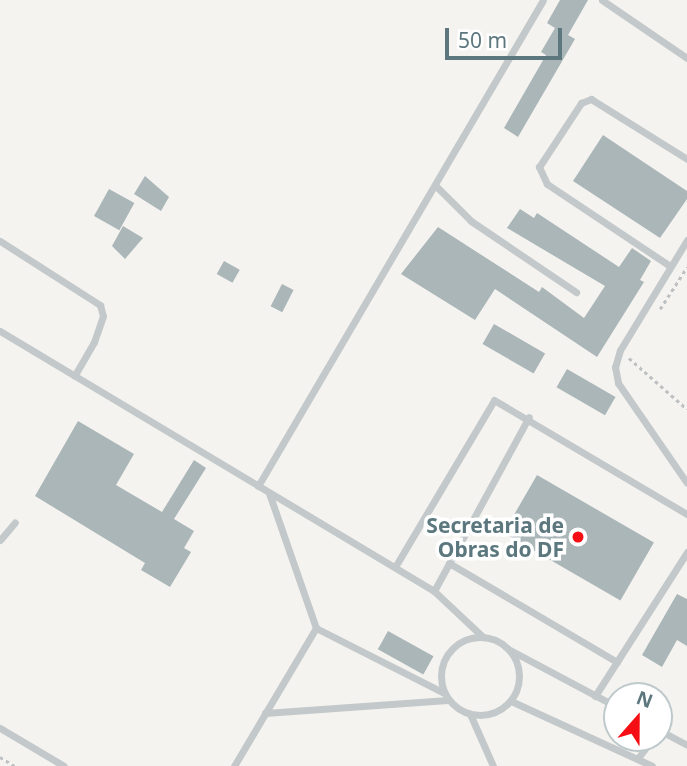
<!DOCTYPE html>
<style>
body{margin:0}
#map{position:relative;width:687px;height:766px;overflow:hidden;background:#f5f3f0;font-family:"Noto Sans",sans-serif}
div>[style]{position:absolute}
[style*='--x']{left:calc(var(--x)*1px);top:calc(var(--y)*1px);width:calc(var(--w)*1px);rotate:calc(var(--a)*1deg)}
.building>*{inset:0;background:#aab6b8;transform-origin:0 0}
.path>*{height:2.5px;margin-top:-1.25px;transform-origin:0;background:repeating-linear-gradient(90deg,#bec1c2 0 3.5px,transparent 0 7px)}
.service>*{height:7px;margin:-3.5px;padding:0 3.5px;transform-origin:3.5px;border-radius:3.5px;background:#c3c9ca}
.service>.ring{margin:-3.5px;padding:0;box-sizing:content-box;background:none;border:7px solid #c3c9ca;border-radius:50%}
.dots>*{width:19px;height:19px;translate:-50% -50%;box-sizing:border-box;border:4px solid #fff;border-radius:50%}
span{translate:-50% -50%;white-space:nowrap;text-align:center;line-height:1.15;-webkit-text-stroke:7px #fff;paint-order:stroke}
.poi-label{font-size:21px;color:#5c787e;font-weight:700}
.right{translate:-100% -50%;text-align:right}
.north{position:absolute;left:603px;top:682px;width:70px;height:70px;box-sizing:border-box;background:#fff;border:2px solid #bec9cb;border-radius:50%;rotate:21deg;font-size:19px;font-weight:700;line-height:28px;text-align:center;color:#5c787e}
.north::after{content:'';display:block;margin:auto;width:24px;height:32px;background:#f50f14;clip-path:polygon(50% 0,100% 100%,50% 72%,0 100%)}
.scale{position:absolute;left:445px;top:28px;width:117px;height:32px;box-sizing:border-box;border:4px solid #5c787e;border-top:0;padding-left:9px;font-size:21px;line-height:24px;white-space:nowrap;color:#5c787e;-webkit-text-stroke:5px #fff;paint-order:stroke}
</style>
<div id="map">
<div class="building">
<div style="clip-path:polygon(560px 0,588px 0,568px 35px,575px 39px,518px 137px,504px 128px,546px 55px,541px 52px,555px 28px,547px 23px)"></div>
<div style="clip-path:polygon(603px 135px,687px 191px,687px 199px,660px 238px,573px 181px)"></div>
<div style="clip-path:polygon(145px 176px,169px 197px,161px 211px,134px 194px)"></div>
<div style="left:109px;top:189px;width:29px;height:31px;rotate:29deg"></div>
<div style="clip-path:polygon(520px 209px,534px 218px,537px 213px,619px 267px,632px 248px,651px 261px,640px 280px,644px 282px,597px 357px,495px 289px,475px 320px,401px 274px,438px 227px,539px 292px,542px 287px,584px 318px,605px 286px,507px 228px)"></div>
<div style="clip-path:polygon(123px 226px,143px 238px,125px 259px,112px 246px)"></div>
<div style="left:224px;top:261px;width:18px;height:15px;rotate:29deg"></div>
<div style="left:282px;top:284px;width:13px;height:25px;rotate:27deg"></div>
<div style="left:494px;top:324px;width:59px;height:23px;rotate:30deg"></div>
<div style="left:567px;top:369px;width:56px;height:21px;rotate:30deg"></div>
<div style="clip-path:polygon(78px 421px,134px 454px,116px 485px,162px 512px,194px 460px,206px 468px,174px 519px,194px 531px,184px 548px,191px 552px,170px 587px,141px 570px,145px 563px,35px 496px)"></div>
<div style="left:537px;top:475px;width:135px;height:67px;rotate:30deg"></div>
<div style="clip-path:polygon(677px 594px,687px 599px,687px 646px,677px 640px,662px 667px,642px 655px)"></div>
<div style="left:388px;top:631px;width:52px;height:21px;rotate:29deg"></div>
</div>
<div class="path">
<div style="--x:660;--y:309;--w:50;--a:-57.3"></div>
<div style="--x:629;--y:358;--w:77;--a:41.3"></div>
<div style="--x:0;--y:757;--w:17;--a:31"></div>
</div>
<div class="service">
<div style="--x:602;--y:0;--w:103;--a:34.3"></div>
<div style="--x:435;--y:185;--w:51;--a:45"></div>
<div style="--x:471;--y:221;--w:127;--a:34.1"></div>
<div style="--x:687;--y:240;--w:129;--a:121.3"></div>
<div style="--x:620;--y:350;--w:18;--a:106"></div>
<div style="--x:615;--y:367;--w:16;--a:79"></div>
<div style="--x:618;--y:383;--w:121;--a:55.4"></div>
<div style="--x:0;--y:241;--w:119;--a:32.6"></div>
<div style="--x:100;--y:305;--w:11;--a:75"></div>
<div style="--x:103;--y:316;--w:28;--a:109"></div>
<div style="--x:94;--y:342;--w:39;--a:120"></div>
<div style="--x:670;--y:266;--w:148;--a:-146.3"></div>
<div style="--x:547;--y:184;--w:19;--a:-115"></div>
<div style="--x:539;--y:167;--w:77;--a:-56.7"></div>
<div style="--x:581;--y:103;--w:11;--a:-22"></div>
<div style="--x:591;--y:99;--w:113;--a:32"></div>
<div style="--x:0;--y:331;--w:506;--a:30.92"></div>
<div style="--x:434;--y:591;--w:67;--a:43.2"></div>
<div style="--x:258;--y:486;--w:563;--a:-59.61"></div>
<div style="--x:269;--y:493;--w:143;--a:70.8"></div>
<div style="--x:316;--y:628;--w:144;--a:26.9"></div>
<div style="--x:0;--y:540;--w:23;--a:-50"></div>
<div style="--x:449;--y:563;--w:195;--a:30.5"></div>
<div style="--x:395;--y:567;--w:194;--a:-59.3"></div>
<div style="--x:494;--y:400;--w:224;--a:30.6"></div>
<div style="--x:434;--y:591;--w:198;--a:-61.4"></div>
<div class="ring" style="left:441px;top:637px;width:71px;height:71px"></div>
<div style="--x:510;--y:650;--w:121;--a:28"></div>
<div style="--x:595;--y:696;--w:171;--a:-57.4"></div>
<div style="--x:511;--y:701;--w:155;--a:24.7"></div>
<div style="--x:265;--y:713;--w:183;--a:-4.1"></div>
<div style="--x:470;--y:714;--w:57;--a:66.1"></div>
<div style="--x:0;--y:728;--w:74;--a:30.7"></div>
<div style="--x:659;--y:730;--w:32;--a:28"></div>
<div style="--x:638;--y:758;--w:25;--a:-53"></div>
<div style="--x:234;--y:766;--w:161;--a:-59.3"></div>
</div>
<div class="dots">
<div style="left:578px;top:537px;background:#f50f14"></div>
</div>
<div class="poi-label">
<span class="right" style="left:564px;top:537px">Secretaria de<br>Obras do DF</span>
</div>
<div class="north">N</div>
<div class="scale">50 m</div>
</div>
